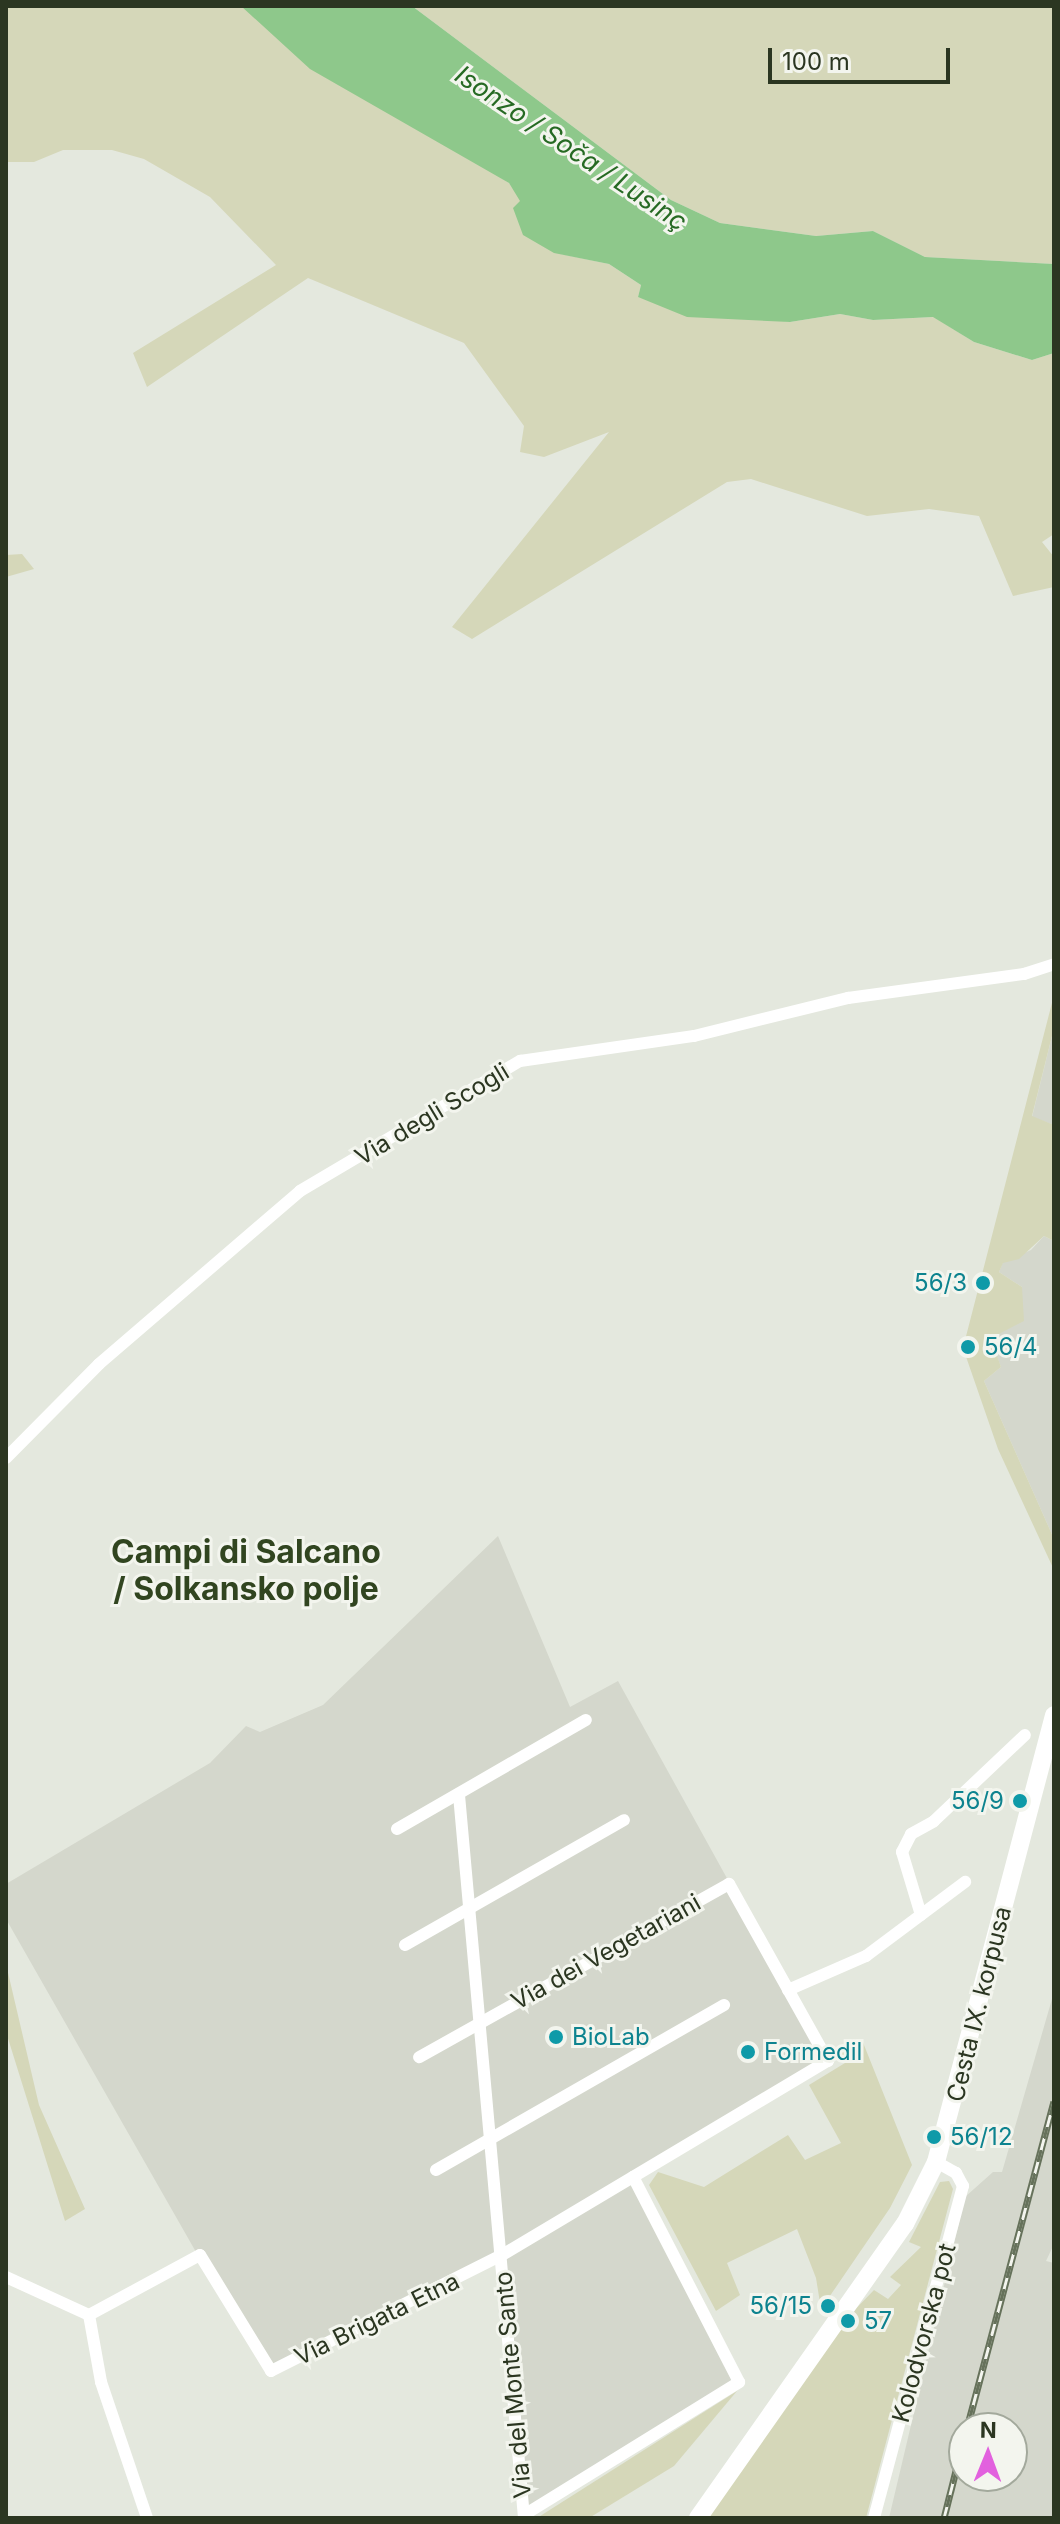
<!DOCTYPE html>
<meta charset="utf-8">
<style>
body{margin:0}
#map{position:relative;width:1060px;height:2524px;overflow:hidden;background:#e4e8de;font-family:Inter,sans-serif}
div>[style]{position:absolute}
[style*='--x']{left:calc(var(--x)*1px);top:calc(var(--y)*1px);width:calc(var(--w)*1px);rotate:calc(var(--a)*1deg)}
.built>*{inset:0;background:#d4d7cc}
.green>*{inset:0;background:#d5d7b9}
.water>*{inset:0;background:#8ec88b}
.minor>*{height:12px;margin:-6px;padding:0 6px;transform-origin:6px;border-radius:6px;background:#fff}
.secondary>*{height:18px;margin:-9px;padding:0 9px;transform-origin:9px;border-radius:9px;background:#fff}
.rail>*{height:7px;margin-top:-3.5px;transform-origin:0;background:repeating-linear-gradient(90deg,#f3f5ee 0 12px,#66725b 0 24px);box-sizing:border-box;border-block:2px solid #66725b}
.dots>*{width:22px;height:22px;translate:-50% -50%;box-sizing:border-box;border:4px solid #f3f5ee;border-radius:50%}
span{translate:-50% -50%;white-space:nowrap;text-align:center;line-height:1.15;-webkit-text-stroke:6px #f3f5ee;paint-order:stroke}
.street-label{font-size:24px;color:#2b3621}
.culture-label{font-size:24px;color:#0d838f}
.right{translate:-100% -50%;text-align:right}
.left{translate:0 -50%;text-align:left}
.water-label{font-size:26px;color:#266a23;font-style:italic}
.district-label{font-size:32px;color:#314520;font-weight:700}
.frame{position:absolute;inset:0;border:8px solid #2b3621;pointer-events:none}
.north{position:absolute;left:948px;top:2412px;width:80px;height:80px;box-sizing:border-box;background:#f3f5ee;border:2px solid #a3a99c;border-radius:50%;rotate:1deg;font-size:22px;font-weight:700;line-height:32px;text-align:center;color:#2b3621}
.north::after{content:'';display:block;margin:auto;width:28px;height:36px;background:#e261de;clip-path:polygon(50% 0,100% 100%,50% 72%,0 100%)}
.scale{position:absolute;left:768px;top:48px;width:182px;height:36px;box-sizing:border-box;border:4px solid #2b3621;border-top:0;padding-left:10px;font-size:24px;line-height:28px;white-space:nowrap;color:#2b3621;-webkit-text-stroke:6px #f3f5ee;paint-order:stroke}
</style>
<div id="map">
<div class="built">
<div style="clip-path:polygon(1054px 1028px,1054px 1125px,1032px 1117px)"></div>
<div style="clip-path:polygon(1044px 1236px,1054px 1241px,1054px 1539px,984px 1381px,1001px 1367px,990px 1338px,1022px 1304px,1022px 1287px,999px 1272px,1003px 1262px,1031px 1250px)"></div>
<div style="clip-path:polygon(498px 1536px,570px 1707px,618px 1681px,828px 2061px,633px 2177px,739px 2382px,524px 2515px,502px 2255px,271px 2371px,196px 2252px,6px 1919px,6px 1884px,210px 1763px,246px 1726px,260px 1732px,323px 1705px)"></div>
<div style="clip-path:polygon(evenodd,1054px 1992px,1054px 2244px,1046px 2261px,1054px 2263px,1054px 2518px,889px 2518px,965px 2197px,993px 2172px,1002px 2172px,1054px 1992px,964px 2428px,1012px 2428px,1012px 2476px,964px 2476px,964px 2428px)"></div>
</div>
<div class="green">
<div style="clip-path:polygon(6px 6px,241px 6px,509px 183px,561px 254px,609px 264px,641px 285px,638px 297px,790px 322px,840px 314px,873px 320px,934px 317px,974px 342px,1032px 360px,1054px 353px,1054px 534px,1042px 542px,1054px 557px,1054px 587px,1013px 596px,979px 516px,929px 509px,867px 516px,751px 479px,727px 482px,472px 639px,452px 627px,609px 432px,544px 457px,520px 452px,524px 426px,464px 343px,308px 278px,147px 387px,133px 353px,276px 265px,210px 197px,144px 159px,112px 150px,63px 150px,34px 162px,6px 162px)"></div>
<div style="clip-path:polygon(412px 6px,1054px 6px,1054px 264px,925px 257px,873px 231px,816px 236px,720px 223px,671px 200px)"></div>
<div style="clip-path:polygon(22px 554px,34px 569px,6px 577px,6px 555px)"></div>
<div style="clip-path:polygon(1054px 995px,1054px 1028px,1032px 1116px,1054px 1125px,1054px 1241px,1044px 1236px,1019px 1259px,1003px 1263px,999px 1272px,1022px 1287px,1024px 1321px,991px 1338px,1001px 1367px,984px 1381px,1054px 1539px,1054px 1570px,998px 1449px,963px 1348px)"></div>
<div style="clip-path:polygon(6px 1964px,39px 2105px,85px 2209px,65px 2221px,6px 2032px)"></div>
<div style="clip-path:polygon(862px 2040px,912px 2165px,890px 2208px,821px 2309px,816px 2278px,797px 2229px,727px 2263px,740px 2295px,716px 2311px,649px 2185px,658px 2172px,704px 2187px,788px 2135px,805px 2160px,841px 2143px,809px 2085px,845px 2063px,837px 2048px)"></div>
<div style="clip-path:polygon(949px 2181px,953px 2189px,866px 2518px,708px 2518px,841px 2324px,874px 2290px,888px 2299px,901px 2285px,890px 2277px,921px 2247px,909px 2242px,940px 2182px)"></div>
<div style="clip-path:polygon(737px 2391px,674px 2466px,589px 2518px,537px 2518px)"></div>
</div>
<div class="water">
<div style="clip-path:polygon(241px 6px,412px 6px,671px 200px,720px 223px,816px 236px,873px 231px,925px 257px,1054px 264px,1054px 353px,1032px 360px,974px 342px,933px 317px,873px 320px,840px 314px,790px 322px,687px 317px,638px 297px,641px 285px,609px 264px,554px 253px,523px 235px,513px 208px,520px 201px,509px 183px,310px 69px)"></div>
</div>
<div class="minor">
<div style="--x:6;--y:1458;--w:132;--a:-45.3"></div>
<div style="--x:99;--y:1364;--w:265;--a:-40.7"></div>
<div style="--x:300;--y:1191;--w:256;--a:-30.6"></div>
<div style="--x:520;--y:1061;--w:176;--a:-8.2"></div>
<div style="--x:694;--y:1036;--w:159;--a:-13.9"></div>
<div style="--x:848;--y:998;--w:178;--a:-7.8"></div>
<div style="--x:1024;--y:974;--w:32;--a:-18"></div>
<div style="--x:459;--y:1795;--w:726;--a:84.86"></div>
<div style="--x:397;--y:1829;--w:218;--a:-30"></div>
<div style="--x:921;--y:1915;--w:66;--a:-106.8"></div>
<div style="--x:902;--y:1852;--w:20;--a:-63"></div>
<div style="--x:911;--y:1834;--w:26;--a:-29"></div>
<div style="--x:934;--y:1821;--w:125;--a:-43.4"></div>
<div style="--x:405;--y:1945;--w:252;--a:-29.7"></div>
<div style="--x:788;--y:1990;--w:85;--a:-23.6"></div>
<div style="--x:866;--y:1956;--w:124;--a:-36.8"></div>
<div style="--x:436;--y:2170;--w:332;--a:-29.8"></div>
<div style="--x:6;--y:2277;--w:91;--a:24.6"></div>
<div style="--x:89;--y:2315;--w:68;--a:79.8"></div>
<div style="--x:101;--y:2382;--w:144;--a:71.3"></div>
<div style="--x:89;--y:2315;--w:126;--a:-28.4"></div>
<div style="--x:200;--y:2255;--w:136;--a:58.5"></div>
<div style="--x:271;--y:2371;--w:258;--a:-26.7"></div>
<div style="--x:502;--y:2255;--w:379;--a:-30.8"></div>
<div style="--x:828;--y:2061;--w:203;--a:-119.2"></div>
<div style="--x:729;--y:1884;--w:355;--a:150.8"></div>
<div style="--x:524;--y:2515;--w:253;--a:-31.7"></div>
<div style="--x:739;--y:2382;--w:231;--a:-117.3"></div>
<div style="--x:874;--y:2518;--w:344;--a:-75"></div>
<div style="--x:963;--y:2186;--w:15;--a:-118"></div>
<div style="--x:956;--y:2173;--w:23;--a:-151"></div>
</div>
<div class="secondary">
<div style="--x:698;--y:2518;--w:360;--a:-54.9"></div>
<div style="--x:905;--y:2224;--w:69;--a:-63.4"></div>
<div style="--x:936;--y:2162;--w:462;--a:-75.2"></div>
</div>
<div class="rail">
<div style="--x:967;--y:2428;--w:338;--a:-75.1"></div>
<div style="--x:944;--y:2518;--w:81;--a:-75.8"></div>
</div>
<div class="dots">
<div style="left:983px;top:1283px;background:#0f9aa8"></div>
<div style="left:968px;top:1347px;background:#0f9aa8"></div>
<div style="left:1020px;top:1801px;background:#0f9aa8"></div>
<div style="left:556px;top:2037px;background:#0f9aa8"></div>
<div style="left:748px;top:2052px;background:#0f9aa8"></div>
<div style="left:934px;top:2137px;background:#0f9aa8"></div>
<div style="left:828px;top:2306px;background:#0f9aa8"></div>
<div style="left:848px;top:2321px;background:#0f9aa8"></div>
</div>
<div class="street-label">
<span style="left:432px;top:1114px;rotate:-31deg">Via degli Scogli</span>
<span style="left:606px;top:1952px;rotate:-29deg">Via dei Vegetariani</span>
<span style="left:979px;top:2004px;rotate:-76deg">Cesta IX. korpusa</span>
<span style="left:377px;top:2319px;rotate:-26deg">Via Brigata Etna</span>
<span style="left:924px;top:2333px;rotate:-75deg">Kolodvorska pot</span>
<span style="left:513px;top:2385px;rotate:-95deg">Via del Monte Santo</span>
</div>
<div class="culture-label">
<span class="right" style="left:967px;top:1283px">56/3</span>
<span class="left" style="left:984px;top:1347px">56/4</span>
<span class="right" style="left:1004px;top:1801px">56/9</span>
<span class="left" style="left:572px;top:2037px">BioLab</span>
<span class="left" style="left:764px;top:2052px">Formedil</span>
<span class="left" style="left:950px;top:2137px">56/12</span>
<span class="right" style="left:812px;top:2306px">56/15</span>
<span class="left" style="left:864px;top:2321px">57</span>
</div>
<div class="water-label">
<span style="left:571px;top:148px;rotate:34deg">Isonzo / Soča / Lusinç</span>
</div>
<div class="district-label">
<span style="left:246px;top:1571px">Campi di Salcano<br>/ Solkansko polje</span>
</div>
<div class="frame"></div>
<div class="north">N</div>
<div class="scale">100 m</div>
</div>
